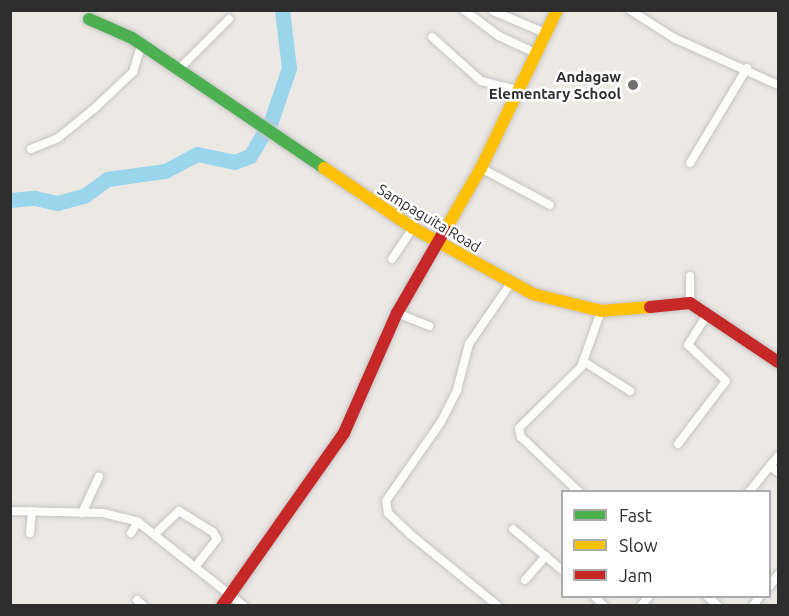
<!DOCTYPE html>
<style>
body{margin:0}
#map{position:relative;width:789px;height:616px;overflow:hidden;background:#ece8e4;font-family:Ubuntu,sans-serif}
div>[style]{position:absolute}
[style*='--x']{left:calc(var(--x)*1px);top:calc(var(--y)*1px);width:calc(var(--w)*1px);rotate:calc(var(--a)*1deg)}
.river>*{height:15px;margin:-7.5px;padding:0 7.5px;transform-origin:7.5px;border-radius:7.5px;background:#99d6ec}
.roads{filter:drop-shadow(0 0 2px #c5c4c5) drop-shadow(0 0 2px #c5c4c5)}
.street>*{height:8px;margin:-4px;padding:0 4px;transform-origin:4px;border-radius:4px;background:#fcfcfb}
.fast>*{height:12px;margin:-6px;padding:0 6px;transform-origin:6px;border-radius:6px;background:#4caf50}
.slow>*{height:12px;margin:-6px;padding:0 6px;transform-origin:6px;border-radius:6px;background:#ffc107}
.jam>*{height:12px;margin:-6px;padding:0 6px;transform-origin:6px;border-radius:6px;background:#c62828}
.dots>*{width:16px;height:16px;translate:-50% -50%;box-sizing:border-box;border:3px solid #fff;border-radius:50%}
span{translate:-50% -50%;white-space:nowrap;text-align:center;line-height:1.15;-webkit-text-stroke:5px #fff;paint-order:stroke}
.poi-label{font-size:15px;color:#2e2e2e;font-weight:700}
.right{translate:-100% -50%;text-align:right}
.street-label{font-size:15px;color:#2e2e2e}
.frame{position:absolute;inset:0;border:12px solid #2e2e2e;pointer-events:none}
.legend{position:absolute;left:561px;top:490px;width:210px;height:108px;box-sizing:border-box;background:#fff;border:2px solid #ababab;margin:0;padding:8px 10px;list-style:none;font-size:18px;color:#2e2e2e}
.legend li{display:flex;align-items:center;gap:12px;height:30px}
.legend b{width:30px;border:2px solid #ababab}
</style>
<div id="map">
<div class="river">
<div style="--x:10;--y:200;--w:25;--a:-5"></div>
<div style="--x:35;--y:198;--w:23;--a:13"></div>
<div style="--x:57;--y:203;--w:28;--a:-15"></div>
<div style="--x:84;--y:196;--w:29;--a:-36"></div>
<div style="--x:107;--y:179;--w:59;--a:-7.9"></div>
<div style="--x:165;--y:171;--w:36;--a:-28"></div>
<div style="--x:197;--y:154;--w:38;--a:12"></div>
<div style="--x:234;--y:162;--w:17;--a:-21"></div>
<div style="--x:250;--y:156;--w:41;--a:-59"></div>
<div style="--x:271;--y:121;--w:56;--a:-71.2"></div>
<div style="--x:289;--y:68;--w:58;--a:-96.9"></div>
</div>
<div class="roads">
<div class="street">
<div style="--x:464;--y:10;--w:44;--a:36.6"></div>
<div style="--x:499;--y:36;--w:40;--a:25"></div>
<div style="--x:630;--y:10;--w:52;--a:32.5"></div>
<div style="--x:674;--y:38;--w:114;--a:24.3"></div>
<div style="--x:493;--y:11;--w:56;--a:22.9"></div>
<div style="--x:432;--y:37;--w:66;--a:41.9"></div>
<div style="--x:481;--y:81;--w:37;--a:14"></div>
<div style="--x:178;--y:70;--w:72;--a:-45"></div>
<div style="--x:31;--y:149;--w:29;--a:-22"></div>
<div style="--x:58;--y:138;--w:49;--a:-39.2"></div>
<div style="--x:96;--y:107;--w:51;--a:-43.4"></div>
<div style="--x:133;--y:72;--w:28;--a:-73"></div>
<div style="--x:690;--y:163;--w:111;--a:-59"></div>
<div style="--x:481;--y:168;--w:78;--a:28.2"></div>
<div style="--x:392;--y:259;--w:37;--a:-56"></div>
<div style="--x:690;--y:303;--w:27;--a:-90"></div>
<div style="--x:397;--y:313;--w:35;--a:22"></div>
<div style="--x:583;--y:361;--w:56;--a:32.6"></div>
<div style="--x:678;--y:444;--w:79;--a:-52.7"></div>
<div style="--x:726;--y:381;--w:52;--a:-136.5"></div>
<div style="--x:688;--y:345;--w:38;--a:-58"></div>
<div style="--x:770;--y:466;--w:10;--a:37"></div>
<div style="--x:579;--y:492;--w:80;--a:-136.5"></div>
<div style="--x:521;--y:437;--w:9;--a:-103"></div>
<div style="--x:519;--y:428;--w:87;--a:-44.5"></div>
<div style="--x:581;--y:367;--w:59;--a:-70.3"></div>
<div style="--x:749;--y:492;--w:46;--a:-51.1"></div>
<div style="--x:10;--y:511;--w:93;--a:1.2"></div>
<div style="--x:103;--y:513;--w:36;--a:14"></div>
<div style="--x:138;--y:522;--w:135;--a:38.4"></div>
<div style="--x:82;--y:513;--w:40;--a:-65"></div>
<div style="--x:513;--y:529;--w:64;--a:39.9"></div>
<div style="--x:30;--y:533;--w:22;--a:-85"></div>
<div style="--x:131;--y:533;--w:13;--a:-58"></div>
<div style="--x:155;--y:534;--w:33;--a:-44"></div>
<div style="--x:179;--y:511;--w:40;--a:32"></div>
<div style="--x:213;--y:532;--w:8;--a:60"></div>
<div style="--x:217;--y:539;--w:33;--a:128"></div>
<div style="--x:525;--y:580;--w:32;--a:-49"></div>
<div style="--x:770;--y:586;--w:14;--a:-54"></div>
<div style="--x:594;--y:596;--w:14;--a:45"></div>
<div style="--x:707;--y:596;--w:15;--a:42"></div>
<div style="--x:137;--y:600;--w:9;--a:41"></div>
<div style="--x:498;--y:606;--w:112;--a:-140.8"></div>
<div style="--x:411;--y:535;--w:32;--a:-136"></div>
<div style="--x:388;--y:513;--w:12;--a:-99"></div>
<div style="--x:386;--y:501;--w:96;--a:-55.2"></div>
<div style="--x:441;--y:422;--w:36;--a:-63"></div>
<div style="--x:457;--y:390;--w:48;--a:-75.4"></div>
<div style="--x:469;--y:344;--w:74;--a:-55.5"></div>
<div style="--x:641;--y:606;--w:13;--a:-51"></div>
<div style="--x:753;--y:606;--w:12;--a:-55"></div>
</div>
<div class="fast">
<div style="--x:89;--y:19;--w:47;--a:23.8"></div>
<div style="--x:132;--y:38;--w:232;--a:34.1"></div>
</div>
<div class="slow">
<div style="--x:324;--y:168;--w:107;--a:34"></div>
<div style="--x:413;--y:228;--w:137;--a:28.8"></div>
<div style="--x:533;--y:294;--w:70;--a:14"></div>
<div style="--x:601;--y:311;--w:49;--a:-4.7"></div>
<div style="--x:445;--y:230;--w:72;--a:-59.9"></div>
<div style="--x:481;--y:168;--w:175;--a:-64.3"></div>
</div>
<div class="jam">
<div style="--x:650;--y:307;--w:40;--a:-5.7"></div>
<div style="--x:690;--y:303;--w:106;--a:33.8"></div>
<div style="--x:222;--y:606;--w:212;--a:-54.8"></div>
<div style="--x:344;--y:433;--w:131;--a:-66.2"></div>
<div style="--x:397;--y:313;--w:96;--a:-60"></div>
</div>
</div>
<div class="dots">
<div style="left:633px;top:85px;background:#706f6e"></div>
</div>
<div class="poi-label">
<span class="right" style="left:621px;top:85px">Andagaw<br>Elementary School</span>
</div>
<div class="street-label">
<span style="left:429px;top:218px;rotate:31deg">Sampaguita Road</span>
</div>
<div class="frame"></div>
<ul class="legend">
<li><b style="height:8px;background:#4caf50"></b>Fast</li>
<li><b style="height:8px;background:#ffc107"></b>Slow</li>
<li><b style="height:8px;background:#c62828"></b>Jam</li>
</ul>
</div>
